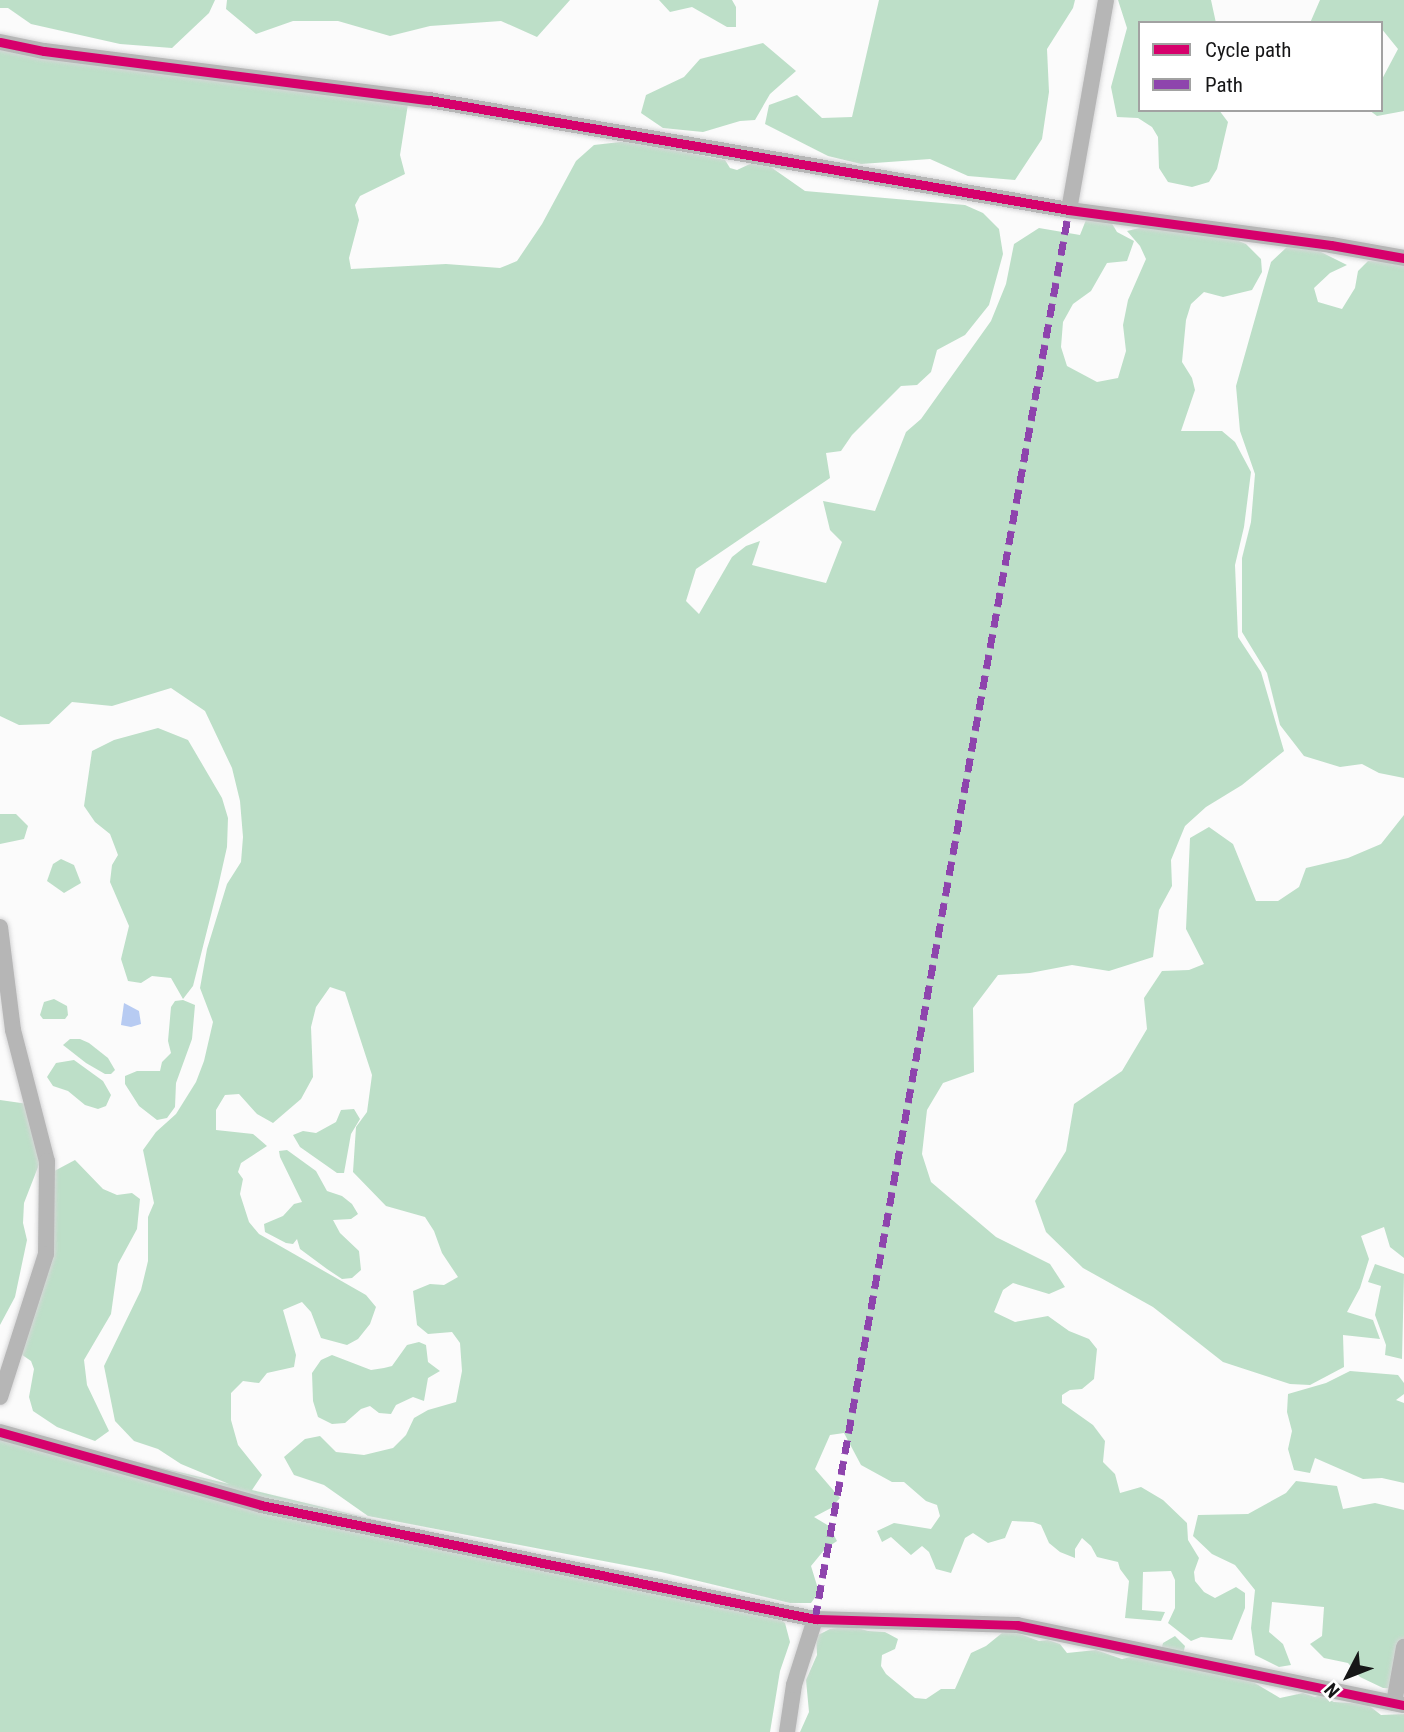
<!DOCTYPE html>
<style>
body{margin:0}
#map{position:relative;width:1404px;height:1732px;overflow:hidden;background:#fbfbfb;font-family:"Roboto Condensed",sans-serif}
div>[style]{position:absolute}
[style*='--x']{left:calc(var(--x)*1px);top:calc(var(--y)*1px);width:calc(var(--w)*1px);rotate:calc(var(--a)*1deg)}
.forest>*{inset:0;background:#bddfc8}
.water>*{inset:0;background:#b7cbf2}
.roads{filter:drop-shadow(0 0 2px #d6d6d7) drop-shadow(0 0 2px #d6d6d7)}
.minor>*{height:16px;margin:-8px;padding:0 8px;transform-origin:8px;border-radius:8px;background:#b6b6b6}
.quiet>*{height:7px;margin-top:-3.5px;transform-origin:0;background:repeating-linear-gradient(90deg,#8e44ad 0 14px,transparent 0 21px)}
.cycleway>*{height:9px;margin:-4.5px;padding:0 4.5px;transform-origin:4.5px;border-radius:4.5px;background:#d6006c}
span{translate:-50% -50%;white-space:nowrap;text-align:center;line-height:1.15;-webkit-text-stroke:7px #fff;paint-order:stroke}
.legend{position:absolute;left:1138px;top:21px;width:245px;height:91px;box-sizing:border-box;background:#fff;border:2px solid #a2a2a2;margin:0;padding:9px 12px;list-style:none;font-size:21px;color:#161617}
.legend li{display:flex;align-items:center;gap:14px;height:35px}
.legend b{width:35px;border:2px solid #a2a2a2}
.north{position:absolute;left:1313px;top:1641px;width:70px;height:70px;-webkit-text-stroke:5px #fff;paint-order:stroke;rotate:228deg;font-size:19px;font-weight:700;line-height:28px;text-align:center;color:#161617}
.north::after{content:'';display:block;margin:auto;width:24px;height:32px;background:#161617;clip-path:polygon(50% 0,100% 100%,50% 72%,0 100%)}
</style>
<div id="map">
<div class="forest">
<div style="clip-path:polygon(0 0,215px 0,209px 13px,172px 48px,120px 44px,31px 24px,8px 8px,0 8px)"></div>
<div style="clip-path:polygon(227px 0,570px 0,537px 37px,501px 21px,430px 26px,390px 36px,338px 21px,293px 21px,256px 34px,226px 9px)"></div>
<div style="clip-path:polygon(659px 0,732px 0,736px 7px,736px 27px,727px 27px,692px 7px,670px 12px)"></div>
<div style="clip-path:polygon(879px 0,1075px 0,1073px 8px,1047px 49px,1049px 92px,1042px 139px,1015px 180px,968px 176px,930px 159px,861px 164px,828px 156px,765px 124px,769px 105px,797px 95px,822px 118px,852px 117px)"></div>
<div style="clip-path:polygon(1118px 0,1211px 0,1216px 23px,1140px 23px,1140px 110px,1219px 110px,1228px 122px,1217px 169px,1209px 182px,1192px 187px,1168px 182px,1159px 168px,1158px 137px,1152px 127px,1138px 118px,1117px 117px,1111px 87px,1127px 28px)"></div>
<div style="clip-path:polygon(1320px 0,1404px 0,1404px 111px,1377px 116px,1369px 110px,1381px 110px,1381px 81px,1398px 49px,1381px 28px,1381px 23px,1310px 23px)"></div>
<div style="clip-path:polygon(763px 43px,796px 71px,770px 94px,755px 120px,740px 121px,703px 132px,663px 128px,641px 113px,646px 95px,684px 77px,700px 59px)"></div>
<div style="clip-path:polygon(0 46px,408px 104px,400px 155px,405px 174px,360px 196px,355px 205px,359px 220px,349px 258px,351px 269px,446px 264px,500px 268px,517px 261px,542px 224px,576px 161px,594px 145px,629px 141px,725px 160px,730px 168px,737px 170px,752px 163px,765px 163px,805px 191px,965px 205px,983px 213px,999px 229px,1003px 254px,989px 305px,965px 335px,937px 350px,931px 372px,917px 385px,901px 386px,852px 435px,841px 451px,826px 453px,830px 478px,696px 569px,686px 601px,699px 614px,732px 557px,746px 546px,760px 541px,752px 565px,826px 583px,842px 542px,830px 530px,823px 501px,875px 511px,906px 432px,921px 419px,991px 321px,1006px 284px,1014px 244px,1039px 228px,1080px 235px,1086px 220px,1111px 222px,1117px 232px,1134px 241px,1127px 261px,1107px 263px,1091px 291px,1073px 304px,1063px 322px,1061px 347px,1067px 366px,1097px 382px,1118px 378px,1126px 351px,1123px 325px,1128px 300px,1146px 259px,1140px 246px,1127px 231px,1148px 226px,1229px 237px,1246px 244px,1261px 259px,1262px 272px,1252px 290px,1223px 297px,1204px 292px,1191px 304px,1186px 320px,1182px 362px,1192px 378px,1195px 390px,1181px 431px,1222px 431px,1235px 442px,1251px 472px,1244px 527px,1235px 565px,1238px 637px,1261px 672px,1284px 751px,1242px 785px,1206px 807px,1185px 826px,1171px 860px,1172px 886px,1159px 910px,1153px 957px,1109px 971px,1072px 965px,1030px 973px,998px 975px,973px 1008px,974px 1072px,943px 1083px,927px 1110px,922px 1154px,931px 1182px,996px 1237px,1050px 1264px,1065px 1287px,1049px 1294px,1013px 1283px,1003px 1290px,994px 1312px,1015px 1322px,1048px 1316px,1069px 1331px,1089px 1339px,1097px 1349px,1094px 1379px,1082px 1389px,1070px 1390px,1062px 1395px,1062px 1403px,1093px 1425px,1105px 1441px,1103px 1462px,1115px 1474px,1120px 1493px,1141px 1487px,1163px 1500px,1187px 1523px,1188px 1540px,1199px 1558px,1194px 1572px,1195px 1581px,1204px 1592px,1215px 1598px,1236px 1587px,1245px 1593px,1245px 1608px,1232px 1640px,1201px 1637px,1191px 1641px,1168px 1623px,1175px 1608px,1175px 1580px,1171px 1571px,1143px 1572px,1142px 1610px,1165px 1612px,1161px 1621px,1125px 1618px,1129px 1581px,1120px 1569px,1118px 1562px,1097px 1557px,1091px 1546px,1082px 1538px,1075px 1549px,1075px 1558px,1060px 1552px,1049px 1543px,1041px 1525px,1033px 1522px,1012px 1521px,1005px 1538px,988px 1543px,973px 1533px,965px 1538px,951px 1573px,936px 1569px,929px 1552px,922px 1546px,911px 1555px,891px 1537px,882px 1542px,877px 1531px,894px 1523px,931px 1529px,940px 1516px,937px 1505px,926px 1501px,904px 1482px,892px 1482px,861px 1465px,844px 1433px,830px 1435px,815px 1469px,840px 1498px,831px 1508px,814px 1517px,829px 1526px,837px 1541px,825px 1549px,811px 1566px,819px 1592px,811px 1603px,790px 1603px,661px 1572px,368px 1516px,324px 1485px,294px 1475px,284px 1457px,305px 1439px,320px 1436px,336px 1452px,364px 1455px,393px 1448px,406px 1435px,414px 1418px,428px 1410px,456px 1402px,462px 1371px,460px 1343px,452px 1332px,428px 1334px,417px 1325px,413px 1291px,430px 1284px,444px 1285px,458px 1277px,442px 1253px,434px 1231px,425px 1217px,386px 1206px,353px 1172px,356px 1127px,367px 1112px,372px 1075px,345px 992px,330px 987px,316px 1007px,311px 1027px,313px 1077px,301px 1099px,273px 1123px,257px 1114px,239px 1094px,225px 1095px,216px 1110px,216px 1130px,253px 1134px,267px 1146px,241px 1163px,238px 1172px,243px 1179px,240px 1194px,249px 1222px,259px 1234px,366px 1295px,376px 1307px,370px 1324px,358px 1339px,347px 1345px,321px 1338px,311px 1312px,302px 1302px,283px 1310px,296px 1355px,294px 1367px,267px 1373px,259px 1383px,243px 1381px,231px 1393px,231px 1420px,238px 1445px,262px 1475px,252px 1490px,777px 1617px,785px 1623px,790px 1642px,780px 1671px,770px 1732px,0 1732px,0 1429px,229px 1484px,181px 1464px,158px 1449px,134px 1441px,115px 1421px,104px 1366px,141px 1290px,148px 1261px,148px 1217px,154px 1203px,143px 1150px,156px 1132px,176px 1114px,196px 1082px,204px 1061px,213px 1022px,200px 988px,207px 949px,227px 884px,241px 862px,243px 837px,240px 801px,232px 768px,205px 711px,171px 688px,112px 706px,72px 702px,49px 724px,19px 725px,0 716px)"></div>
<div style="clip-path:polygon(1287px 247px,1319px 251px,1347px 265px,1330px 273px,1314px 288px,1318px 302px,1342px 309px,1355px 288px,1358px 271px,1368px 261px,1404px 262px,1404px 778px,1379px 773px,1362px 764px,1340px 767px,1304px 756px,1280px 725px,1267px 673px,1242px 632px,1242px 558px,1251px 522px,1255px 474px,1240px 431px,1236px 386px,1271px 262px)"></div>
<div style="clip-path:polygon(158px 728px,188px 740px,222px 798px,228px 818px,227px 847px,218px 887px,193px 986px,183px 999px,171px 978px,152px 976px,141px 983px,128px 981px,121px 959px,129px 926px,110px 882px,112px 865px,118px 855px,110px 834px,95px 822px,84px 806px,92px 751px,114px 740px)"></div>
<div style="clip-path:polygon(0 814px,16px 814px,28px 826px,24px 839px,0 844px)"></div>
<div style="clip-path:polygon(1404px 815px,1404px 1258px,1390px 1247px,1384px 1227px,1361px 1236px,1369px 1259px,1360px 1288px,1347px 1312px,1373px 1320px,1380px 1339px,1343px 1335px,1344px 1367px,1310px 1385px,1290px 1384px,1223px 1362px,1153px 1307px,1083px 1268px,1046px 1232px,1035px 1201px,1066px 1151px,1074px 1104px,1122px 1071px,1147px 1029px,1144px 998px,1162px 971px,1189px 970px,1204px 964px,1186px 929px,1190px 838px,1209px 827px,1233px 844px,1256px 901px,1278px 901px,1299px 887px,1306px 868px,1348px 858px,1381px 844px)"></div>
<div style="clip-path:polygon(61px 859px,74px 865px,81px 883px,64px 893px,47px 881px,53px 864px)"></div>
<div style="clip-path:polygon(54px 999px,67px 1006px,68px 1015px,65px 1019px,43px 1019px,40px 1015px,44px 1002px)"></div>
<div style="clip-path:polygon(183px 1000px,195px 1005px,192px 1039px,176px 1083px,175px 1107px,167px 1118px,157px 1120px,139px 1106px,125px 1084px,125px 1076px,137px 1071px,160px 1071px,162px 1062px,171px 1053px,168px 1041px,171px 1007px,175px 1001px)"></div>
<div style="clip-path:polygon(70px 1039px,80px 1039px,89px 1043px,108px 1058px,115px 1070px,111px 1074px,105px 1074px,86px 1063px,63px 1045px)"></div>
<div style="clip-path:polygon(74px 1060px,103px 1081px,111px 1095px,106px 1106px,98px 1109px,85px 1105px,68px 1091px,53px 1086px,47px 1077px,56px 1063px)"></div>
<div style="clip-path:polygon(0 1100px,28px 1104px,40px 1162px,24px 1203px,23px 1223px,27px 1240px,15px 1297px,0 1325px)"></div>
<div style="clip-path:polygon(354px 1109px,360px 1119px,351px 1134px,344px 1173px,337px 1173px,300px 1147px,293px 1135px,303px 1131px,316px 1133px,336px 1122px,341px 1110px)"></div>
<div style="clip-path:polygon(287px 1150px,316px 1171px,327px 1191px,342px 1196px,352px 1204px,358px 1214px,351px 1219px,333px 1220px,340px 1233px,359px 1251px,361px 1270px,352px 1278px,342px 1279px,327px 1269px,300px 1249px,297px 1239px,293px 1244px,286px 1243px,265px 1232px,264px 1224px,283px 1216px,294px 1204px,302px 1202px,280px 1157px,279px 1151px)"></div>
<div style="clip-path:polygon(75px 1160px,103px 1189px,117px 1195px,132px 1193px,140px 1199px,137px 1229px,118px 1264px,111px 1314px,84px 1360px,87px 1385px,109px 1431px,95px 1441px,57px 1427px,33px 1411px,29px 1397px,34px 1369px,31px 1361px,18px 1352px,39px 1280px,45px 1176px)"></div>
<div style="clip-path:polygon(1375px 1264px,1404px 1274px,1402px 1359px,1385px 1355px,1386px 1345px,1375px 1315px,1381px 1286px,1368px 1282px)"></div>
<div style="clip-path:polygon(419px 1342px,426px 1345px,428px 1362px,440px 1371px,428px 1378px,424px 1401px,413px 1397px,396px 1405px,391px 1414px,379px 1413px,370px 1406px,361px 1409px,345px 1423px,332px 1424px,318px 1417px,313px 1401px,312px 1373px,321px 1360px,332px 1355px,371px 1370px,384px 1368px,392px 1366px,407px 1345px)"></div>
<div style="clip-path:polygon(1350px 1371px,1398px 1375px,1404px 1383px,1404px 1394px,1396px 1400px,1404px 1403px,1404px 1483px,1382px 1478px,1363px 1479px,1315px 1458px,1310px 1473px,1294px 1470px,1288px 1449px,1292px 1431px,1287px 1412px,1288px 1394px,1326px 1383px)"></div>
<div style="clip-path:polygon(1296px 1481px,1337px 1486px,1343px 1509px,1375px 1503px,1404px 1510px,1404px 1689px,1383px 1688px,1360px 1677px,1348px 1663px,1324px 1658px,1310px 1644px,1322px 1636px,1324px 1607px,1272px 1602px,1269px 1632px,1283px 1644px,1291px 1665px,1279px 1667px,1255px 1655px,1251px 1628px,1255px 1590px,1235px 1565px,1212px 1554px,1193px 1536px,1198px 1515px,1248px 1514px,1286px 1493px)"></div>
<div style="clip-path:polygon(850px 1626px,868px 1631px,885px 1632px,898px 1639px,895px 1649px,882px 1655px,881px 1666px,886px 1674px,915px 1698px,926px 1699px,941px 1689px,955px 1689px,971px 1653px,986px 1646px,1002px 1633px,1012px 1631px,1039px 1641px,1048px 1640px,1060px 1644px,1067px 1653px,1096px 1650px,1122px 1659px,1161px 1650px,1163px 1643px,1175px 1636px,1185px 1646px,1183px 1654px,1243px 1676px,1280px 1698px,1303px 1693px,1315px 1697px,1320px 1695px,1334px 1702px,1367px 1704px,1381px 1715px,1404px 1714px,1404px 1732px,800px 1732px,809px 1712px,806px 1680px,817px 1655px,816px 1636px,830px 1629px)"></div>
</div>
<div class="water">
<div style="clip-path:polygon(124px 1003px,139px 1011px,141px 1024px,131px 1027px,121px 1025px)"></div>
</div>
<div class="roads">
<div class="minor">
<div style="--x:0;--y:42;--w:45;--a:11.6"></div>
<div style="--x:44;--y:51;--w:388;--a:7.3"></div>
<div style="--x:429;--y:100;--w:649;--a:9.75"></div>
<div style="--x:1069;--y:210;--w:264;--a:7.6"></div>
<div style="--x:1331;--y:245;--w:74;--a:10.1"></div>
<div style="--x:1069;--y:210;--w:213;--a:-80"></div>
<div style="--x:0;--y:927;--w:104;--a:82.8"></div>
<div style="--x:13;--y:1030;--w:135;--a:75.5"></div>
<div style="--x:47;--y:1161;--w:93;--a:90.6"></div>
<div style="--x:46;--y:1254;--w:150;--a:107.8"></div>
<div style="--x:0;--y:1432;--w:271;--a:15.6"></div>
<div style="--x:261;--y:1505;--w:566;--a:11.63"></div>
<div style="--x:815;--y:1619;--w:202;--a:1.7"></div>
<div style="--x:1017;--y:1625;--w:395;--a:11.7"></div>
<div style="--x:1394;--y:1703;--w:57;--a:-79.9"></div>
<div style="--x:787;--y:1732;--w:48;--a:-81.5"></div>
<div style="--x:794;--y:1685;--w:69;--a:-72.3"></div>
</div>
</div>
<div class="quiet">
<div style="--x:815;--y:1619;--w:1432;--a:-79.78"></div>
</div>
<div class="cycleway">
<div style="--x:0;--y:42;--w:45;--a:11.6"></div>
<div style="--x:44;--y:51;--w:388;--a:7.3"></div>
<div style="--x:429;--y:100;--w:649;--a:9.75"></div>
<div style="--x:1069;--y:210;--w:264;--a:7.6"></div>
<div style="--x:1331;--y:245;--w:74;--a:10.1"></div>
<div style="--x:0;--y:1432;--w:271;--a:15.6"></div>
<div style="--x:261;--y:1505;--w:566;--a:11.63"></div>
<div style="--x:815;--y:1619;--w:202;--a:1.7"></div>
<div style="--x:1017;--y:1625;--w:395;--a:11.7"></div>
</div>
<ul class="legend">
<li><b style="height:9px;background:#d6006c"></b>Cycle path</li>
<li><b style="height:9px;background:#8e44ad"></b>Path</li>
</ul>
<div class="north">N</div>
</div>
